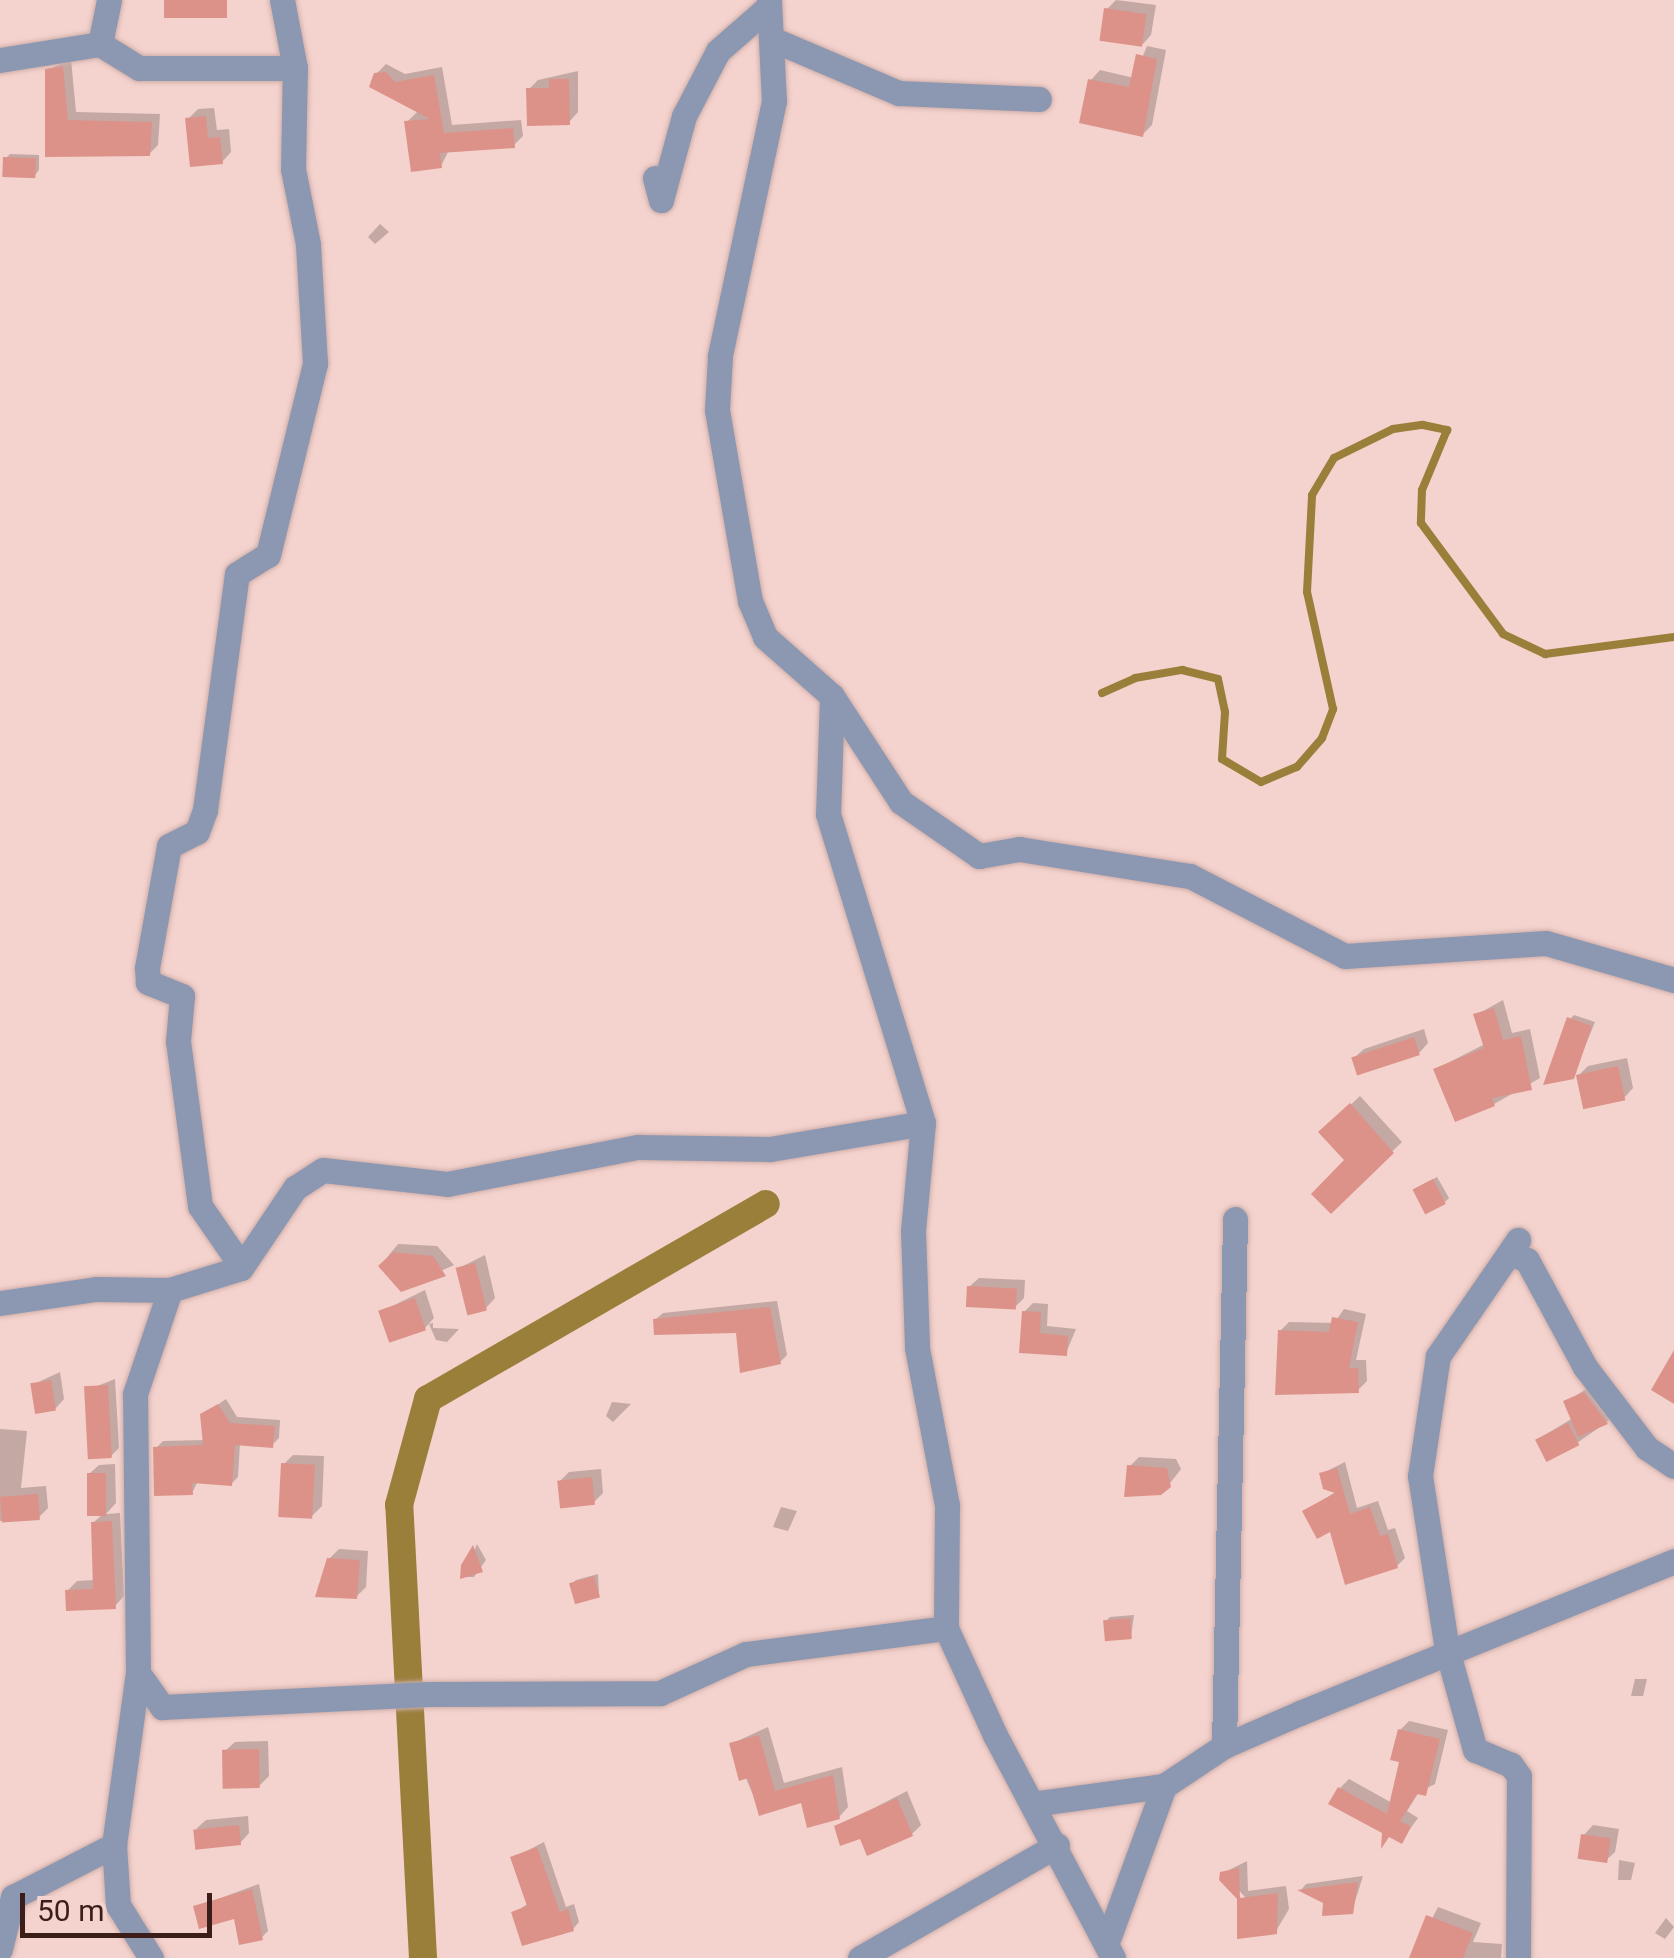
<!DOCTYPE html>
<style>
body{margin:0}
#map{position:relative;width:1674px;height:1958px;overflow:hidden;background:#f4d2cd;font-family:Roboto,sans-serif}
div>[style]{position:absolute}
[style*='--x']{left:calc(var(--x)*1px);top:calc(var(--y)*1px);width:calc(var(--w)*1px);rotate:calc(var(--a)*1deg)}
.shadow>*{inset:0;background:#0003}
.stream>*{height:8px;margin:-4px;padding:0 4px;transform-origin:4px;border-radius:4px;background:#9a7f3b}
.canal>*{height:28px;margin:-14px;padding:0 14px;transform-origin:14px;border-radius:14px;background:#9a7f3b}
.building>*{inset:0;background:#dd9289;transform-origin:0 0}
.roads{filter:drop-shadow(0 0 2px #cfaea9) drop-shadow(0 0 2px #cfaea9)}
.street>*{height:25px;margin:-12.5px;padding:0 12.5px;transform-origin:12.5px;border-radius:12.5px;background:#8c98b2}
span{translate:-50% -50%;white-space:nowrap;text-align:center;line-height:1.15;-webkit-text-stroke:8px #f4d2cd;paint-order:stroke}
.scale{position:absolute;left:20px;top:1893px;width:192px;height:45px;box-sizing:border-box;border:5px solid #3b1d19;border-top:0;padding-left:12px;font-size:30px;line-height:35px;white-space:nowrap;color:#3b1d19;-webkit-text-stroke:8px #f4d2cd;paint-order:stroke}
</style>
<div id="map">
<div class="shadow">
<div style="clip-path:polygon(1116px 0,1156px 5px,1151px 35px,1142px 45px,1106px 10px)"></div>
<div style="clip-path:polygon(1147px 46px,1166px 50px,1152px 125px,1143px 134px,1091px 80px,1100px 70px,1134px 78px)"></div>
<div style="clip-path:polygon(71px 59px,76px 112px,160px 114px,158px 145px,149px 154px,48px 154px,48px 70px)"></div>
<div style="clip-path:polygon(386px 64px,405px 74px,442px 67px,452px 125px,521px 120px,523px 136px,514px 145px,449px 150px,441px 166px,407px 122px,419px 110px,376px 74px)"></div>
<div style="clip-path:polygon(578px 71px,578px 112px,569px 122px,529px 89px,538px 80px)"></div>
<div style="clip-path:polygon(214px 108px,217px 130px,229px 129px,231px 152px,222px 162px,188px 119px,198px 109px)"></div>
<div style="clip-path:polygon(10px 154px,39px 155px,39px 170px,35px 175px,6px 158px)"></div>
<div style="clip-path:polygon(380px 224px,389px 232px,375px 244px,368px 237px)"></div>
<div style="clip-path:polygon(1503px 1000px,1512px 1033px,1530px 1029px,1540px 1078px,1494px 1104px,1436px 1069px,1485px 1044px,1476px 1015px)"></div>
<div style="clip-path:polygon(1574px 1015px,1595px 1022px,1573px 1076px,1570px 1019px)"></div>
<div style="clip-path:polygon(1424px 1029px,1428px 1043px,1419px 1053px,1354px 1058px,1364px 1049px)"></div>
<div style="clip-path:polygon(1627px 1058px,1633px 1088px,1624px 1098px,1578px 1076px,1588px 1066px)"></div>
<div style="clip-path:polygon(1360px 1096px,1402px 1142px,1331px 1210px,1347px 1161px,1322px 1132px)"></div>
<div style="clip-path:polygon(1437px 1177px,1449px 1198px,1445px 1202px,1420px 1186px)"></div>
<div style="clip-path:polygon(398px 1244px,437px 1246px,454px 1265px,402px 1289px,381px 1265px)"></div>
<div style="clip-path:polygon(485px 1255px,495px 1298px,486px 1308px,459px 1268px)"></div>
<div style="clip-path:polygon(979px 1278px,1025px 1280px,1024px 1298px,1014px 1308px,969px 1287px)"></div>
<div style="clip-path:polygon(425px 1290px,434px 1318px,425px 1328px,380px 1312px)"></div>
<div style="clip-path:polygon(777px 1301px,787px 1355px,780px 1362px,738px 1331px,655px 1320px,663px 1313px)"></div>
<div style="clip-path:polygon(1033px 1303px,1048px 1304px,1047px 1326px,1076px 1329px,1066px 1353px,1022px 1351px,1024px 1312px)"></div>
<div style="clip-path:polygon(1344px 1309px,1366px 1314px,1356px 1360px,1366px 1360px,1367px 1381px,1358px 1390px,1280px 1331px,1289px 1322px,1334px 1323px)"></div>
<div style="clip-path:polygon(433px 1323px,433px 1328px,459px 1329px,447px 1342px,436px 1340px,429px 1324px)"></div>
<div style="clip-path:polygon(60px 1372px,64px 1399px,55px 1409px,32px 1385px)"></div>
<div style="clip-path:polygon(115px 1379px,119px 1448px,111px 1456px,87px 1390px)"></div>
<div style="clip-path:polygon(1594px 1384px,1616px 1413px,1607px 1422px,1577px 1443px,1538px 1439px,1573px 1418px,1566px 1402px)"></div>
<div style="clip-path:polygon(226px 1399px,237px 1417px,280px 1420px,279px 1438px,272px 1445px,240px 1443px,238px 1477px,231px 1484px,198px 1481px,192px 1493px,156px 1448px,163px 1441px,205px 1440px,203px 1415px)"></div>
<div style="clip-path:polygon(612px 1402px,631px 1404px,613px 1422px,606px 1416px)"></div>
<div style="clip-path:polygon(0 1429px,27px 1431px,21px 1488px,46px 1486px,48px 1508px,39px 1517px,0 1521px)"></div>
<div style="clip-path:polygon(293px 1455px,324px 1456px,322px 1506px,312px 1516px,283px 1465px)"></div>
<div style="clip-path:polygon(1139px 1457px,1176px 1459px,1181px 1469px,1164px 1491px,1130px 1466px)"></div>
<div style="clip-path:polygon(1345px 1462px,1357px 1508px,1378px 1501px,1388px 1530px,1395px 1528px,1405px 1558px,1397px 1566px,1306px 1511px,1337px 1491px,1321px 1474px)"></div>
<div style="clip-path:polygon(115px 1464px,116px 1503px,106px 1514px,120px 1513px,124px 1596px,115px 1606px,67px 1591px,77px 1581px,95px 1580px,93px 1523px,104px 1513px,89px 1474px,99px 1465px)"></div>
<div style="clip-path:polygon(601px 1469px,603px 1493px,594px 1502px,559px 1482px,569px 1472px)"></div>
<div style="clip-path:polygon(781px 1507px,797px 1511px,788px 1531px,773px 1527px)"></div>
<div style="clip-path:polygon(477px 1544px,486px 1560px,474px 1577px,464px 1577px)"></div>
<div style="clip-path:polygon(339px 1549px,368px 1551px,366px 1587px,356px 1597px,329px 1559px)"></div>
<div style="clip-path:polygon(598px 1574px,599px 1595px,571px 1584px,576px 1580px)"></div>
<div style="clip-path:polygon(1134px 1615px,1131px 1637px,1106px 1621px,1110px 1617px)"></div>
<div style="clip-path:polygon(1635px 1679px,1647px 1679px,1643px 1696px,1631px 1696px)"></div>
<div style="clip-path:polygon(1409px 1721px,1448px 1730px,1435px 1784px,1419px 1792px,1407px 1811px,1418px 1818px,1401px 1841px,1340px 1788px,1349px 1779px,1392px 1803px,1402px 1760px,1400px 1730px)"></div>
<div style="clip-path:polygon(768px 1727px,784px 1783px,842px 1767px,848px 1807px,839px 1817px,803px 1800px,761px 1813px,731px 1744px)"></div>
<div style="clip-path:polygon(268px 1741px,269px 1776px,259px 1786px,225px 1751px,235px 1742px)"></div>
<div style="clip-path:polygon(907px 1791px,921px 1825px,912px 1834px,861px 1836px,837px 1827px)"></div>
<div style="clip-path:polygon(248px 1816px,249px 1833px,240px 1843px,196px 1829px,206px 1820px)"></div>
<div style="clip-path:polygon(1593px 1825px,1619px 1829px,1615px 1852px,1605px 1861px,1584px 1835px)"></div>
<div style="clip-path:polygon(544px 1842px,566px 1907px,574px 1904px,579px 1922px,573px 1929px,514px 1913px,529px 1903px,513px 1858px)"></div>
<div style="clip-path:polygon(1619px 1860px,1635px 1863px,1631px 1880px,1618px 1880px)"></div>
<div style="clip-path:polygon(1247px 1861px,1248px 1891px,1286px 1886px,1289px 1909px,1276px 1931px,1223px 1873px)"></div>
<div style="clip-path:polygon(1363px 1876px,1352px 1911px,1301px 1890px,1306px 1884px)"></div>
<div style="clip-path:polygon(259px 1884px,268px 1931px,261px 1938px,236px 1916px,196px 1907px)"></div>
<div style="clip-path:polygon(1438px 1907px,1481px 1923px,1473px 1942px,1502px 1944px,1501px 1958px,1412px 1958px)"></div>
<div style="clip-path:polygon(1666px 1918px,1674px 1927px,1665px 1939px,1655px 1933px)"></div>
</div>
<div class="stream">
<div style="--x:1102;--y:693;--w:36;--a:-24"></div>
<div style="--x:1135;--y:678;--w:48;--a:-9.7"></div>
<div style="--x:1182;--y:670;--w:37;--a:14"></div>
<div style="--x:1218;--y:679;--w:34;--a:78"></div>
<div style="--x:1225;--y:712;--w:47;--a:93.7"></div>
<div style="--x:1222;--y:759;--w:45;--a:30.5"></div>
<div style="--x:1261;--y:782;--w:39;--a:-23"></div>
<div style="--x:1297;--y:767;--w:38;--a:-49"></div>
<div style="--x:1322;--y:738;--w:31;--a:-69"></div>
<div style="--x:1333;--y:709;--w:120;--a:-102.5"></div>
<div style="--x:1307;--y:592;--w:97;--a:-87"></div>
<div style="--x:1312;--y:495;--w:43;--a:-59.3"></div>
<div style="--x:1334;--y:458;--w:66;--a:-26.2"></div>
<div style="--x:1393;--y:429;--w:30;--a:-8"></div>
<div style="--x:1423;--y:425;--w:25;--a:12"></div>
<div style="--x:1447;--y:430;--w:65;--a:112.6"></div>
<div style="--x:1422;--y:490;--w:33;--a:92"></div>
<div style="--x:1421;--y:523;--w:138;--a:53.5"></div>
<div style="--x:1503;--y:634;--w:47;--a:25.5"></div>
<div style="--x:1545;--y:654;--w:130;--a:-7.5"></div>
</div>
<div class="canal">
<div style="--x:423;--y:1958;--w:454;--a:-93"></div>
<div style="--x:399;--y:1505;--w:110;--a:-74.7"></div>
<div style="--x:428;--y:1399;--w:390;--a:-30"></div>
</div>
<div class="building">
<div style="left:164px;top:0;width:63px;height:18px"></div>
<div style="left:1104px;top:8px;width:43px;height:33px;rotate:8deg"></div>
<div style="clip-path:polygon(1136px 54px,1157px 59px,1143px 137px,1079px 123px,1088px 79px,1129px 87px)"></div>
<div style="clip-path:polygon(63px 66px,68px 120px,152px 122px,150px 156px,45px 157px,45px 69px)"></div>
<div style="clip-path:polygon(386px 72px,395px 82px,434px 75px,444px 133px,513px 128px,515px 148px,440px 153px,442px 168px,411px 172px,404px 121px,430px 119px,369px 87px,374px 73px)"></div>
<div style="clip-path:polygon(549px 79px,569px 79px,570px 125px,527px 126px,526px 88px,549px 88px)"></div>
<div style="clip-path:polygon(206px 116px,208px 138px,220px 137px,223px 164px,190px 167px,185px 118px)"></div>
<div style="left:3px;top:157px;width:33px;height:20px;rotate:2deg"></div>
<div style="clip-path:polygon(1494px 1008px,1503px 1040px,1521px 1036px,1532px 1090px,1492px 1098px,1495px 1106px,1455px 1122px,1433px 1069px,1484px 1048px,1473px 1014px)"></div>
<div style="clip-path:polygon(1567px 1017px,1592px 1026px,1574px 1079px,1543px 1085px)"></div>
<div style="left:1414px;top:1037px;width:19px;height:66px;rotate:72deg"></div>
<div style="left:1618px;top:1066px;width:35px;height:43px;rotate:78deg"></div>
<div style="clip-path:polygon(1350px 1103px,1394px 1153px,1331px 1214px,1311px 1194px,1344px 1160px,1318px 1132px)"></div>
<div style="left:1433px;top:1179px;width:28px;height:23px;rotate:63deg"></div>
<div style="clip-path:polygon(393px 1252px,433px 1256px,446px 1276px,401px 1292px,378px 1266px)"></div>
<div style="left:475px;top:1263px;width:49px;height:20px;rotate:76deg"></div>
<div style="left:967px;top:1286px;width:50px;height:21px;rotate:3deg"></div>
<div style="left:415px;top:1298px;width:34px;height:39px;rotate:71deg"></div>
<div style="clip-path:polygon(770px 1307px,781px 1364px,740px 1373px,736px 1333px,654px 1335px,653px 1319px)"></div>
<div style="clip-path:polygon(1022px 1311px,1041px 1312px,1040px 1333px,1068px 1336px,1067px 1356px,1019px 1353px)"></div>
<div style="clip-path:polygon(1332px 1317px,1358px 1322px,1349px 1368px,1358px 1368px,1359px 1393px,1275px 1395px,1278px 1330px,1329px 1332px)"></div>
<div style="clip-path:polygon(1674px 1350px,1674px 1404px,1651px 1390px)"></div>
<div style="left:51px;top:1380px;width:31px;height:21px;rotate:81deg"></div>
<div style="left:108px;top:1385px;width:73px;height:24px;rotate:87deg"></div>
<div style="clip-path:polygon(1584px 1392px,1608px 1424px,1578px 1437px,1563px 1401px)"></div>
<div style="clip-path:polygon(218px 1404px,230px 1423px,275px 1426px,273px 1448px,235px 1445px,232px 1486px,192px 1483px,193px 1495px,154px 1496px,153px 1447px,203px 1445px,200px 1414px)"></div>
<div style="left:1568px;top:1423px;width:25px;height:37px;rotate:63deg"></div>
<div style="left:281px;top:1463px;width:34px;height:54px;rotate:3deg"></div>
<div style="clip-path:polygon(1127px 1465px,1167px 1468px,1171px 1487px,1161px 1495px,1124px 1497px)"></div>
<div style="clip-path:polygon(1337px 1468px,1350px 1514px,1370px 1507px,1380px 1536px,1388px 1534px,1398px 1568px,1345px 1585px,1330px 1532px,1317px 1539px,1302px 1511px,1335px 1493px,1323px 1489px,1319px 1473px)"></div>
<div style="left:87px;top:1473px;width:19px;height:43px"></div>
<div style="left:592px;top:1477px;width:28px;height:35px;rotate:84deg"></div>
<div style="left:38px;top:1494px;width:26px;height:38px;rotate:86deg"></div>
<div style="clip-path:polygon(112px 1521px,116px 1609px,66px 1611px,65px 1590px,93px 1589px,91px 1522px)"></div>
<div style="clip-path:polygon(473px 1545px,483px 1572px,460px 1579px,461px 1565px)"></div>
<div style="clip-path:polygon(327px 1558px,360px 1560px,357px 1599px,315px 1597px)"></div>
<div style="left:594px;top:1576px;width:22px;height:26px;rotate:74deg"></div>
<div style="left:1130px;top:1618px;width:21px;height:27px;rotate:85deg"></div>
<div style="clip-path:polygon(1398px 1729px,1440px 1739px,1426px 1796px,1417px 1794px,1400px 1821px,1411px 1827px,1402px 1844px,1389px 1837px,1381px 1849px,1382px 1833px,1328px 1804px,1338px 1787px,1387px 1814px,1399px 1762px,1390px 1760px)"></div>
<div style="clip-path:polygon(759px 1735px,775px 1791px,833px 1775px,840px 1819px,807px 1828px,801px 1803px,759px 1816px,748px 1778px,739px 1781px,729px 1743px)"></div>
<div style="left:259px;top:1749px;width:39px;height:37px;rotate:89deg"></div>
<div style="clip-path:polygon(897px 1798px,913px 1836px,867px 1856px,860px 1839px,840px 1846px,834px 1826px)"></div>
<div style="left:239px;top:1825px;width:20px;height:46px;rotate:84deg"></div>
<div style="left:1581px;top:1834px;width:30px;height:25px;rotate:8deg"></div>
<div style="clip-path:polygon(537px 1847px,560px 1912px,568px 1909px,574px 1931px,522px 1946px,511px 1912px,527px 1906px,510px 1857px)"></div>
<div style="clip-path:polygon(1239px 1868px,1240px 1898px,1278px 1893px,1277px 1934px,1237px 1939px,1237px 1899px,1219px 1880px,1220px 1872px)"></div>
<div style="clip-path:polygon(1358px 1882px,1353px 1914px,1322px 1916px,1323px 1903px,1297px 1890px)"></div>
<div style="clip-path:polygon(252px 1889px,263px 1940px,239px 1945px,234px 1919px,199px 1929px,193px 1906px)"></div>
<div style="clip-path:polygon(1426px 1915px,1473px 1933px,1463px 1958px,1409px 1958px)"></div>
</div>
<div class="roads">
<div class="street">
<div style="--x:769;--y:0;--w:101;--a:87.2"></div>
<div style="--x:774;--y:101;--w:261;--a:102"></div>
<div style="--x:720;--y:356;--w:54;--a:93.2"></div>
<div style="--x:717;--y:410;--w:194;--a:80.2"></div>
<div style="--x:750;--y:601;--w:39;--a:67"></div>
<div style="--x:765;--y:637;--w:89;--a:41.4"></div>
<div style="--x:832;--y:696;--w:118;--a:91.9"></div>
<div style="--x:828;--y:814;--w:323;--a:72.9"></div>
<div style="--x:923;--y:1123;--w:108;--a:95.3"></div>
<div style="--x:913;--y:1231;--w:117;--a:88"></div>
<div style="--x:917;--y:1348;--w:161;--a:79.2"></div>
<div style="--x:947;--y:1506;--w:122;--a:90.5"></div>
<div style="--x:946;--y:1628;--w:118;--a:65.4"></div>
<div style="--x:995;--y:1735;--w:252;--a:62.1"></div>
<div style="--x:774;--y:40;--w:136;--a:23"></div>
<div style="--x:899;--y:93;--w:140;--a:2.5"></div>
<div style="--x:100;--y:44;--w:45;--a:-78.4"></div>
<div style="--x:0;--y:60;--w:101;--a:-9.1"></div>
<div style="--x:100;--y:44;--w:46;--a:31.6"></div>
<div style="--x:139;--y:68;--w:156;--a:0"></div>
<div style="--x:655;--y:178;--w:23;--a:75"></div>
<div style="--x:661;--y:200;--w:87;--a:-74.7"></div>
<div style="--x:684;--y:116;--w:73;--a:-62.4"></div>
<div style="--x:718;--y:51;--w:64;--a:-41.2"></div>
<div style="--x:832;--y:696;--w:126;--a:56.9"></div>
<div style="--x:901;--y:802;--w:95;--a:34.7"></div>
<div style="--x:979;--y:856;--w:41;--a:-9.9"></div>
<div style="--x:1019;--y:849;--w:173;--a:9"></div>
<div style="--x:1190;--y:876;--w:174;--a:27.3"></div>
<div style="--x:1345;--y:956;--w:201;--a:-3.7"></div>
<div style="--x:1546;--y:943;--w:133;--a:16.1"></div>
<div style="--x:1518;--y:1240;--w:15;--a:113"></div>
<div style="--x:1512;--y:1254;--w:16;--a:22"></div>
<div style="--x:1527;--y:1260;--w:122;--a:61.5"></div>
<div style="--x:1585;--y:1367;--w:102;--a:52.6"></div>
<div style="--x:1647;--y:1448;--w:32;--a:34"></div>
<div style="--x:240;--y:1264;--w:70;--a:-124.6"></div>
<div style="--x:200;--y:1206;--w:166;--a:-97.6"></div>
<div style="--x:178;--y:1041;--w:45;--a:-84.9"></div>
<div style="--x:182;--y:996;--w:37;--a:-158"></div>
<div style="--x:148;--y:982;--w:14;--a:-94"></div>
<div style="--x:147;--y:968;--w:124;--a:-79.8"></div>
<div style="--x:169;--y:846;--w:31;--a:-27"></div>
<div style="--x:197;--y:832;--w:23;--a:-70"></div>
<div style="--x:205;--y:810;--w:238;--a:-82.3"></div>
<div style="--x:237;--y:574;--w:36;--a:-32"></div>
<div style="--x:268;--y:555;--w:198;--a:-76.2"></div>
<div style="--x:315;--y:363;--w:119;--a:-93.4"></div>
<div style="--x:308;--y:244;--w:76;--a:-101.3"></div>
<div style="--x:293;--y:169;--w:101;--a:-88.9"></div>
<div style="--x:295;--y:68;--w:69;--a:-100.8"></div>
<div style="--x:0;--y:1303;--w:97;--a:-8.3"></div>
<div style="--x:96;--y:1289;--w:74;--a:0.8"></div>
<div style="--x:170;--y:1290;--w:74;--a:-17.2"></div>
<div style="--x:241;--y:1268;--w:97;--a:-56"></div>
<div style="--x:295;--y:1188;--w:33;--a:-33"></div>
<div style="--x:323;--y:1170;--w:125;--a:6.4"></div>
<div style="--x:447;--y:1184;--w:195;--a:-11"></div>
<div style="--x:638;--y:1147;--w:132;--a:0.9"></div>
<div style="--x:770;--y:1149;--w:155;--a:-9.6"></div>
<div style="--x:138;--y:1673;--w:42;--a:54.8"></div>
<div style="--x:162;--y:1707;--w:267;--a:-2.8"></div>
<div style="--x:429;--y:1694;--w:231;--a:-0.2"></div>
<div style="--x:660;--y:1693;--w:94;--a:-24.4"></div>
<div style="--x:746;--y:1654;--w:202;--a:-7.4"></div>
<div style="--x:1224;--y:1746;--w:527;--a:-88.8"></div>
<div style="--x:1032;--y:1804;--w:133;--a:-7.8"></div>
<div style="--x:1107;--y:1942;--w:166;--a:-69.9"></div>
<div style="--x:1164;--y:1786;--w:72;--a:-33.7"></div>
<div style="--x:1224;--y:1746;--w:83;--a:-23.5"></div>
<div style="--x:1300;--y:1713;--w:404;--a:-22.1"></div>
<div style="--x:0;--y:1949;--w:54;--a:-76"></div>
<div style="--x:13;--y:1897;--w:114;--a:-27.2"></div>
<div style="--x:151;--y:1958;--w:62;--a:-121.9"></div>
<div style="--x:118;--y:1905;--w:60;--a:-93.8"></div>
<div style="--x:114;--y:1845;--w:174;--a:-82.1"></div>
<div style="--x:138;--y:1673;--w:279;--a:-90.6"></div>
<div style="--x:135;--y:1394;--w:110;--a:-71.4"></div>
<div style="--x:860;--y:1958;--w:227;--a:-29.8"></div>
<div style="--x:1518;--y:1958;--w:182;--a:-89.7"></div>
<div style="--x:1519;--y:1776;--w:14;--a:-126"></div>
<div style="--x:1511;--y:1765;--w:39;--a:-157"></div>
<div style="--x:1475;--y:1750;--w:104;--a:-105.6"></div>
<div style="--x:1447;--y:1650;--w:176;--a:-98.8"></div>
<div style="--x:1420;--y:1476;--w:121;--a:-81.5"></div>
<div style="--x:1438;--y:1356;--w:141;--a:-55.4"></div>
</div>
</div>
<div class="scale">50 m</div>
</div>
